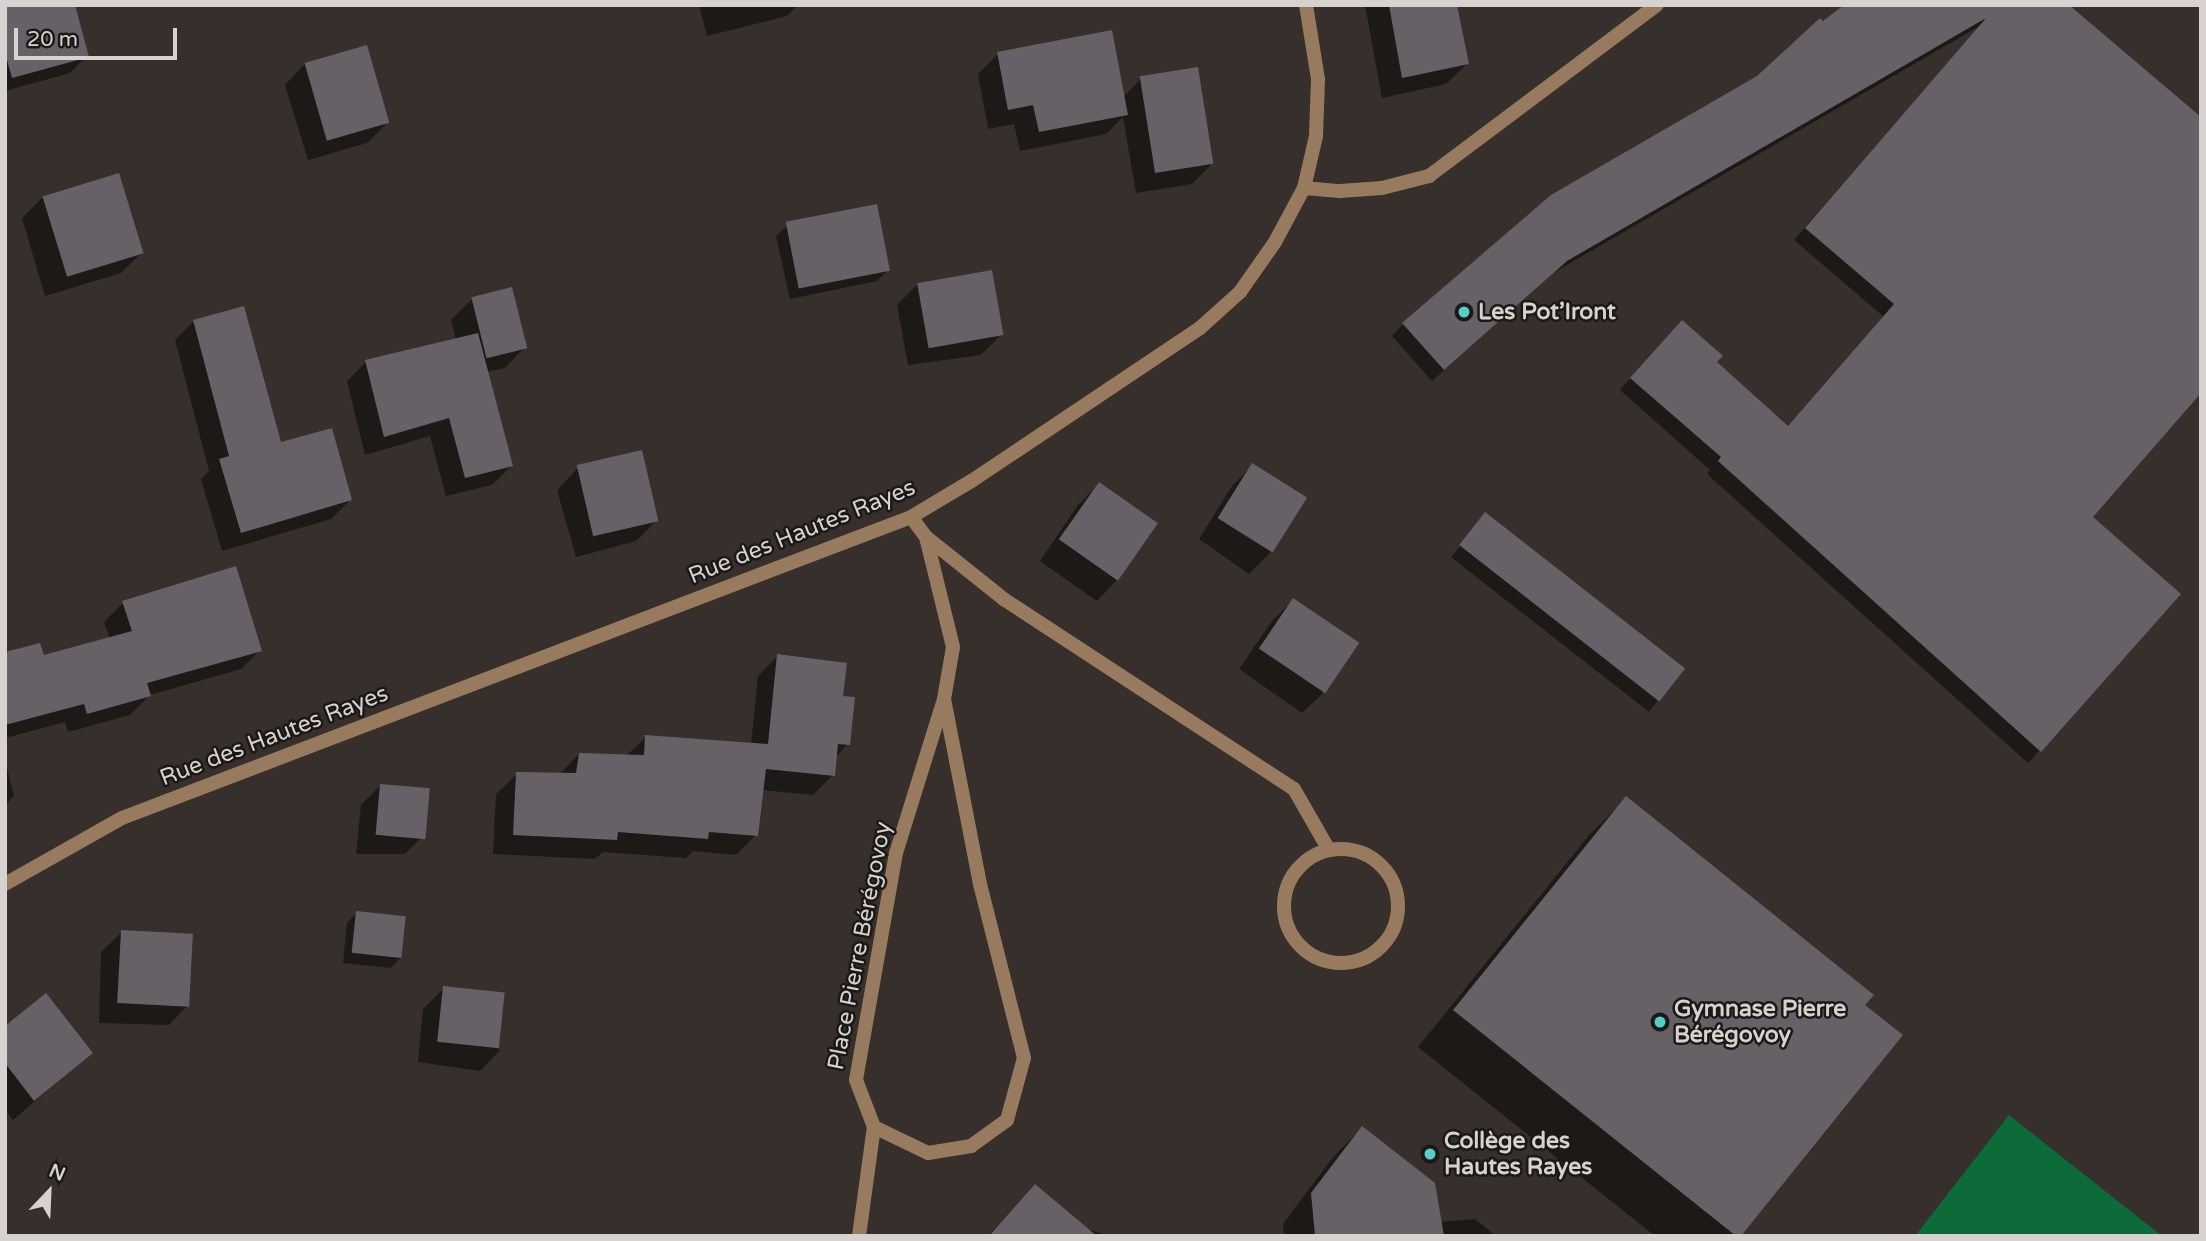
<!DOCTYPE html>
<meta charset="utf-8">
<style>
body{margin:0}
#map{position:relative;width:2206px;height:1241px;overflow:hidden;background:#362f2c;font-family:"Varela Round",sans-serif}
div>[style]{position:absolute}
[style*='--x']{left:calc(var(--x)*1px);top:calc(var(--y)*1px);width:calc(var(--w)*1px);rotate:calc(var(--a)*1deg)}
.green>*{inset:0;background:#0d6b39}
.shadow>*{inset:0;background:#0007;transform-origin:0 0}
.building>*{inset:0;background:#676167;transform-origin:0 0}
.minor>*{height:14px;margin:-7px;padding:0 7px;transform-origin:7px;border-radius:7px;background:#987b5f}
.minor>.ring{margin:-7px;padding:0;box-sizing:content-box;background:none;border:14px solid #987b5f;border-radius:50%}
.dots>*{width:19px;height:19px;translate:-50% -50%;box-sizing:border-box;border:4px solid #1b1816;border-radius:50%}
span{translate:-50% -50%;white-space:nowrap;text-align:center;line-height:1.15;-webkit-text-stroke:5px #1b1816;paint-order:stroke}
.poi-label{font-size:23px;color:#d7d2d0;font-weight:700}
.left{translate:0 -50%;text-align:left}
.street-label{font-size:23px;color:#d7d2d0}
.frame{position:absolute;inset:0;border:7px solid #d7d2d0;pointer-events:none}
.north{position:absolute;left:14px;top:1157px;width:70px;height:70px;-webkit-text-stroke:5px #1b1816;paint-order:stroke;rotate:23deg;font-size:19px;font-weight:700;line-height:28px;text-align:center;color:#d7d2d0}
.north::after{content:'';display:block;margin:auto;width:24px;height:32px;background:#d7d2d0;clip-path:polygon(50% 0,100% 100%,50% 72%,0 100%)}
.scale{position:absolute;left:14px;top:28px;width:163px;height:32px;box-sizing:border-box;border:4px solid #d7d2d0;border-top:0;padding-left:9px;font-size:21px;line-height:24px;white-space:nowrap;color:#d7d2d0;-webkit-text-stroke:5px #1b1816;paint-order:stroke}
</style>
<div id="map">
<div class="green">
<div style="clip-path:polygon(2009px 1115px,2162px 1236px,1915px 1236px)"></div>
</div>
<div class="shadow">
<div style="clip-path:polygon(5px 5px,87px 56px,70px 73px,5px 91px)"></div>
<div style="clip-path:polygon(699px 5px,798px 5px,787px 16px,707px 36px)"></div>
<div style="clip-path:polygon(1365px 5px,1455px 5px,1467px 64px,1446px 84px,1382px 98px)"></div>
<div style="clip-path:polygon(2067px 5px,2090px 517px,2179px 594px,2028px 763px,1707px 474px,1710px 470px,1620px 390px,1670px 334px,1715px 362px,1787px 428px,1884px 317px,1794px 240px,1980px 26px,1553px 273px,1432px 381px,1392px 336px,1403px 324px,1758px 77px,1823px 24px)"></div>
<div style="clip-path:polygon(998px 54px,1123px 97px,1141px 79px,1213px 163px,1192px 184px,1136px 193px,1123px 117px,1106px 134px,1020px 151px,1014px 124px,988px 129px,978px 74px)"></div>
<div style="clip-path:polygon(305px 64px,387px 123px,367px 143px,308px 160px,285px 85px)"></div>
<div style="clip-path:polygon(43px 197px,142px 252px,121px 273px,45px 296px,22px 218px)"></div>
<div style="clip-path:polygon(787px 226px,887px 271px,877px 281px,790px 299px,776px 236px)"></div>
<div style="clip-path:polygon(918px 284px,1002px 334px,981px 355px,908px 365px,897px 305px)"></div>
<div style="clip-path:polygon(472px 299px,525px 347px,505px 368px,486px 372px,511px 466px,492px 485px,446px 496px,430px 436px,365px 455px,347px 381px,366px 362px,456px 340px,451px 320px)"></div>
<div style="clip-path:polygon(194px 321px,280px 444px,350px 500px,331px 519px,222px 551px,201px 479px,209px 471px,175px 340px)"></div>
<div style="clip-path:polygon(1253px 465px,1305px 497px,1270px 553px,1249px 574px,1199px 539px,1232px 486px)"></div>
<div style="clip-path:polygon(577px 469px,657px 520px,636px 541px,576px 557px,557px 490px)"></div>
<div style="clip-path:polygon(1099px 484px,1155px 523px,1117px 580px,1097px 601px,1040px 561px,1078px 505px)"></div>
<div style="left:1485px;top:514px;width:251px;height:55px;rotate:38deg"></div>
<div style="clip-path:polygon(1293px 600px,1323px 693px,1302px 713px,1239px 669px,1272px 621px)"></div>
<div style="clip-path:polygon(123px 603px,260px 650px,241px 669px,150px 695px,130px 715px,68px 732px,65px 722px,5px 738px,5px 654px,42px 657px,110px 639px,104px 622px)"></div>
<div style="clip-path:polygon(778px 656px,841px 698px,848px 744px,835px 758px,833px 775px,813px 795px,761px 790px,756px 835px,736px 855px,693px 851px,686px 858px,603px 852px,595px 859px,493px 854px,496px 794px,517px 774px,559px 775px,579px 754px,626px 756px,646px 737px,751px 744px,758px 676px)"></div>
<div style="clip-path:polygon(5px 760px,14px 796px,5px 805px)"></div>
<div style="clip-path:polygon(381px 785px,425px 834px,405px 854px,356px 854px,361px 805px)"></div>
<div style="clip-path:polygon(1626px 799px,1739px 1236px,1655px 1236px,1418px 1047px,1590px 834px)"></div>
<div style="clip-path:polygon(357px 913px,401px 957px,391px 968px,343px 963px,347px 923px)"></div>
<div style="clip-path:polygon(122px 932px,189px 1004px,169px 1025px,99px 1023px,101px 952px)"></div>
<div style="clip-path:polygon(444px 988px,500px 1050px,480px 1071px,418px 1062px,423px 1009px)"></div>
<div style="clip-path:polygon(5px 1028px,91px 1053px,13px 1120px,5px 1110px)"></div>
<div style="clip-path:polygon(1362px 1128px,1440px 1222px,1475px 1219px,1496px 1236px,1284px 1236px,1283px 1224px,1333px 1157px)"></div>
<div style="clip-path:polygon(1035px 1186px,1086px 1229px,1112px 1236px,988px 1236px)"></div>
</div>
<div class="building">
<div style="clip-path:polygon(5px 5px,75px 5px,89px 57px,12px 78px,5px 53px)"></div>
<div style="clip-path:polygon(1389px 5px,1457px 5px,1469px 64px,1402px 78px)"></div>
<div style="clip-path:polygon(1844px 5px,2069px 5px,2201px 117px,2201px 393px,2093px 517px,2181px 594px,2041px 752px,1718px 461px,1721px 457px,1630px 378px,1682px 320px,1723px 356px,1717px 362px,1788px 426px,1894px 304px,1805px 228px,1986px 18px,1567px 261px,1444px 370px,1402px 323px,1551px 195px,1757px 76px,1820px 18px,1823px 21px)"></div>
<div style="clip-path:polygon(1112px 30px,1128px 115px,1039px 132px,1033px 105px,1008px 110px,997px 52px)"></div>
<div style="left:367px;top:45px;width:81px;height:65px;rotate:74deg"></div>
<div style="left:1198px;top:67px;width:98px;height:59px;rotate:81deg"></div>
<div style="left:119px;top:173px;width:84px;height:80px;rotate:73deg"></div>
<div style="left:877px;top:204px;width:68px;height:93px;rotate:79deg"></div>
<div style="left:992px;top:270px;width:66px;height:76px;rotate:80deg"></div>
<div style="left:512px;top:287px;width:63px;height:42px;rotate:76deg"></div>
<div style="clip-path:polygon(244px 306px,281px 442px,332px 428px,352px 500px,241px 533px,219px 459px,229px 456px,193px 320px)"></div>
<div style="clip-path:polygon(478px 333px,513px 466px,465px 478px,449px 418px,384px 437px,365px 360px)"></div>
<div style="left:642px;top:450px;width:73px;height:67px;rotate:77deg"></div>
<div style="left:1252px;top:463px;width:65px;height:65px;rotate:32deg"></div>
<div style="left:1099px;top:482px;width:72px;height:70px;rotate:35deg"></div>
<div style="left:1485px;top:512px;width:254px;height:42px;rotate:38deg"></div>
<div style="clip-path:polygon(236px 566px,262px 651px,147px 683px,151px 696px,87px 714px,84px 704px,5px 725px,5px 652px,40px 643px,44px 655px,132px 631px,122px 601px)"></div>
<div style="left:1293px;top:598px;width:80px;height:61px;rotate:34deg"></div>
<div style="clip-path:polygon(777px 654px,847px 663px,843px 696px,855px 697px,850px 745px,838px 744px,835px 776px,766px 769px,758px 836px,709px 832px,708px 839px,618px 832px,617px 840px,513px 835px,516px 772px,576px 773px,579px 753px,644px 755px,645px 735px,768px 744px)"></div>
<div style="left:380px;top:784px;width:50px;height:51px;rotate:5deg"></div>
<div style="clip-path:polygon(1626px 796px,1874px 995px,1865px 1005px,1903px 1035px,1741px 1236px,1736px 1236px,1453px 1010px)"></div>
<div style="left:356px;top:911px;width:50px;height:42px;rotate:6deg"></div>
<div style="left:121px;top:930px;width:72px;height:73px;rotate:3deg"></div>
<div style="left:443px;top:986px;width:62px;height:56px;rotate:6deg"></div>
<div style="clip-path:polygon(46px 993px,93px 1053px,34px 1101px,5px 1063px,5px 1026px)"></div>
<div style="clip-path:polygon(1362px 1126px,1435px 1183px,1444px 1236px,1315px 1236px,1311px 1193px)"></div>
<div style="clip-path:polygon(1035px 1184px,1097px 1236px,989px 1236px)"></div>
</div>
<div class="minor">
<div style="--x:1304;--y:188;--w:36;--a:5"></div>
<div style="--x:1340;--y:191;--w:42;--a:-4.1"></div>
<div style="--x:1382;--y:188;--w:49;--a:-14.3"></div>
<div style="--x:1429;--y:176;--w:285;--a:-36.9"></div>
<div style="--x:911;--y:517;--w:25;--a:53"></div>
<div style="--x:926;--y:537;--w:113;--a:76.2"></div>
<div style="--x:953;--y:647;--w:53;--a:99.8"></div>
<div style="--x:944;--y:699;--w:161;--a:107.3"></div>
<div style="--x:896;--y:853;--w:230;--a:100"></div>
<div style="--x:856;--y:1080;--w:50;--a:69"></div>
<div style="--x:874;--y:1127;--w:60;--a:25.7"></div>
<div style="--x:928;--y:1153;--w:44;--a:-9.2"></div>
<div style="--x:971;--y:1146;--w:44;--a:-35.8"></div>
<div style="--x:1007;--y:1120;--w:64;--a:-74.7"></div>
<div style="--x:1024;--y:1058;--w:179;--a:-104.2"></div>
<div style="--x:980;--y:884;--w:188;--a:-101"></div>
<div style="--x:926;--y:537;--w:101;--a:38.6"></div>
<div style="--x:1005;--y:600;--w:345;--a:33.2"></div>
<div style="--x:1294;--y:789;--w:70;--a:60.2"></div>
<div class="ring" style="left:1284px;top:849px;width:100px;height:100px"></div>
<div style="--x:5;--y:884;--w:134;--a:-29.4"></div>
<div style="--x:122;--y:818;--w:844;--a:-20.88"></div>
<div style="--x:911;--y:517;--w:72;--a:-30.8"></div>
<div style="--x:973;--y:480;--w:273;--a:-33.8"></div>
<div style="--x:1200;--y:328;--w:54;--a:-42"></div>
<div style="--x:1240;--y:292;--w:61;--a:-55"></div>
<div style="--x:1275;--y:242;--w:61;--a:-61.8"></div>
<div style="--x:1304;--y:188;--w:53;--a:-77"></div>
<div style="--x:1316;--y:136;--w:57;--a:-88"></div>
<div style="--x:1318;--y:79;--w:75;--a:-99.2"></div>
<div style="--x:859;--y:1236;--w:110;--a:-82.2"></div>
</div>
<div class="dots">
<div style="left:1464px;top:312px;background:#55cec5"></div>
<div style="left:1660px;top:1022px;background:#55cec5"></div>
<div style="left:1430px;top:1154px;background:#55cec5"></div>
</div>
<div class="poi-label">
<span class="left" style="left:1478px;top:312px">Les Pot’Iront</span>
<span class="left" style="left:1674px;top:1022px">Gymnase Pierre<br>Bérégovoy</span>
<span class="left" style="left:1444px;top:1154px">Collège des<br>Hautes Rayes</span>
</div>
<div class="street-label">
<span style="left:802px;top:532px;rotate:-22deg">Rue des Hautes Rayes</span>
<span style="left:274px;top:736px;rotate:-21deg">Rue des Hautes Rayes</span>
<span style="left:860px;top:946px;rotate:-79deg">Place Pierre Bérégovoy</span>
</div>
<div class="frame"></div>
<div class="north">N</div>
<div class="scale">20 m</div>
</div>
